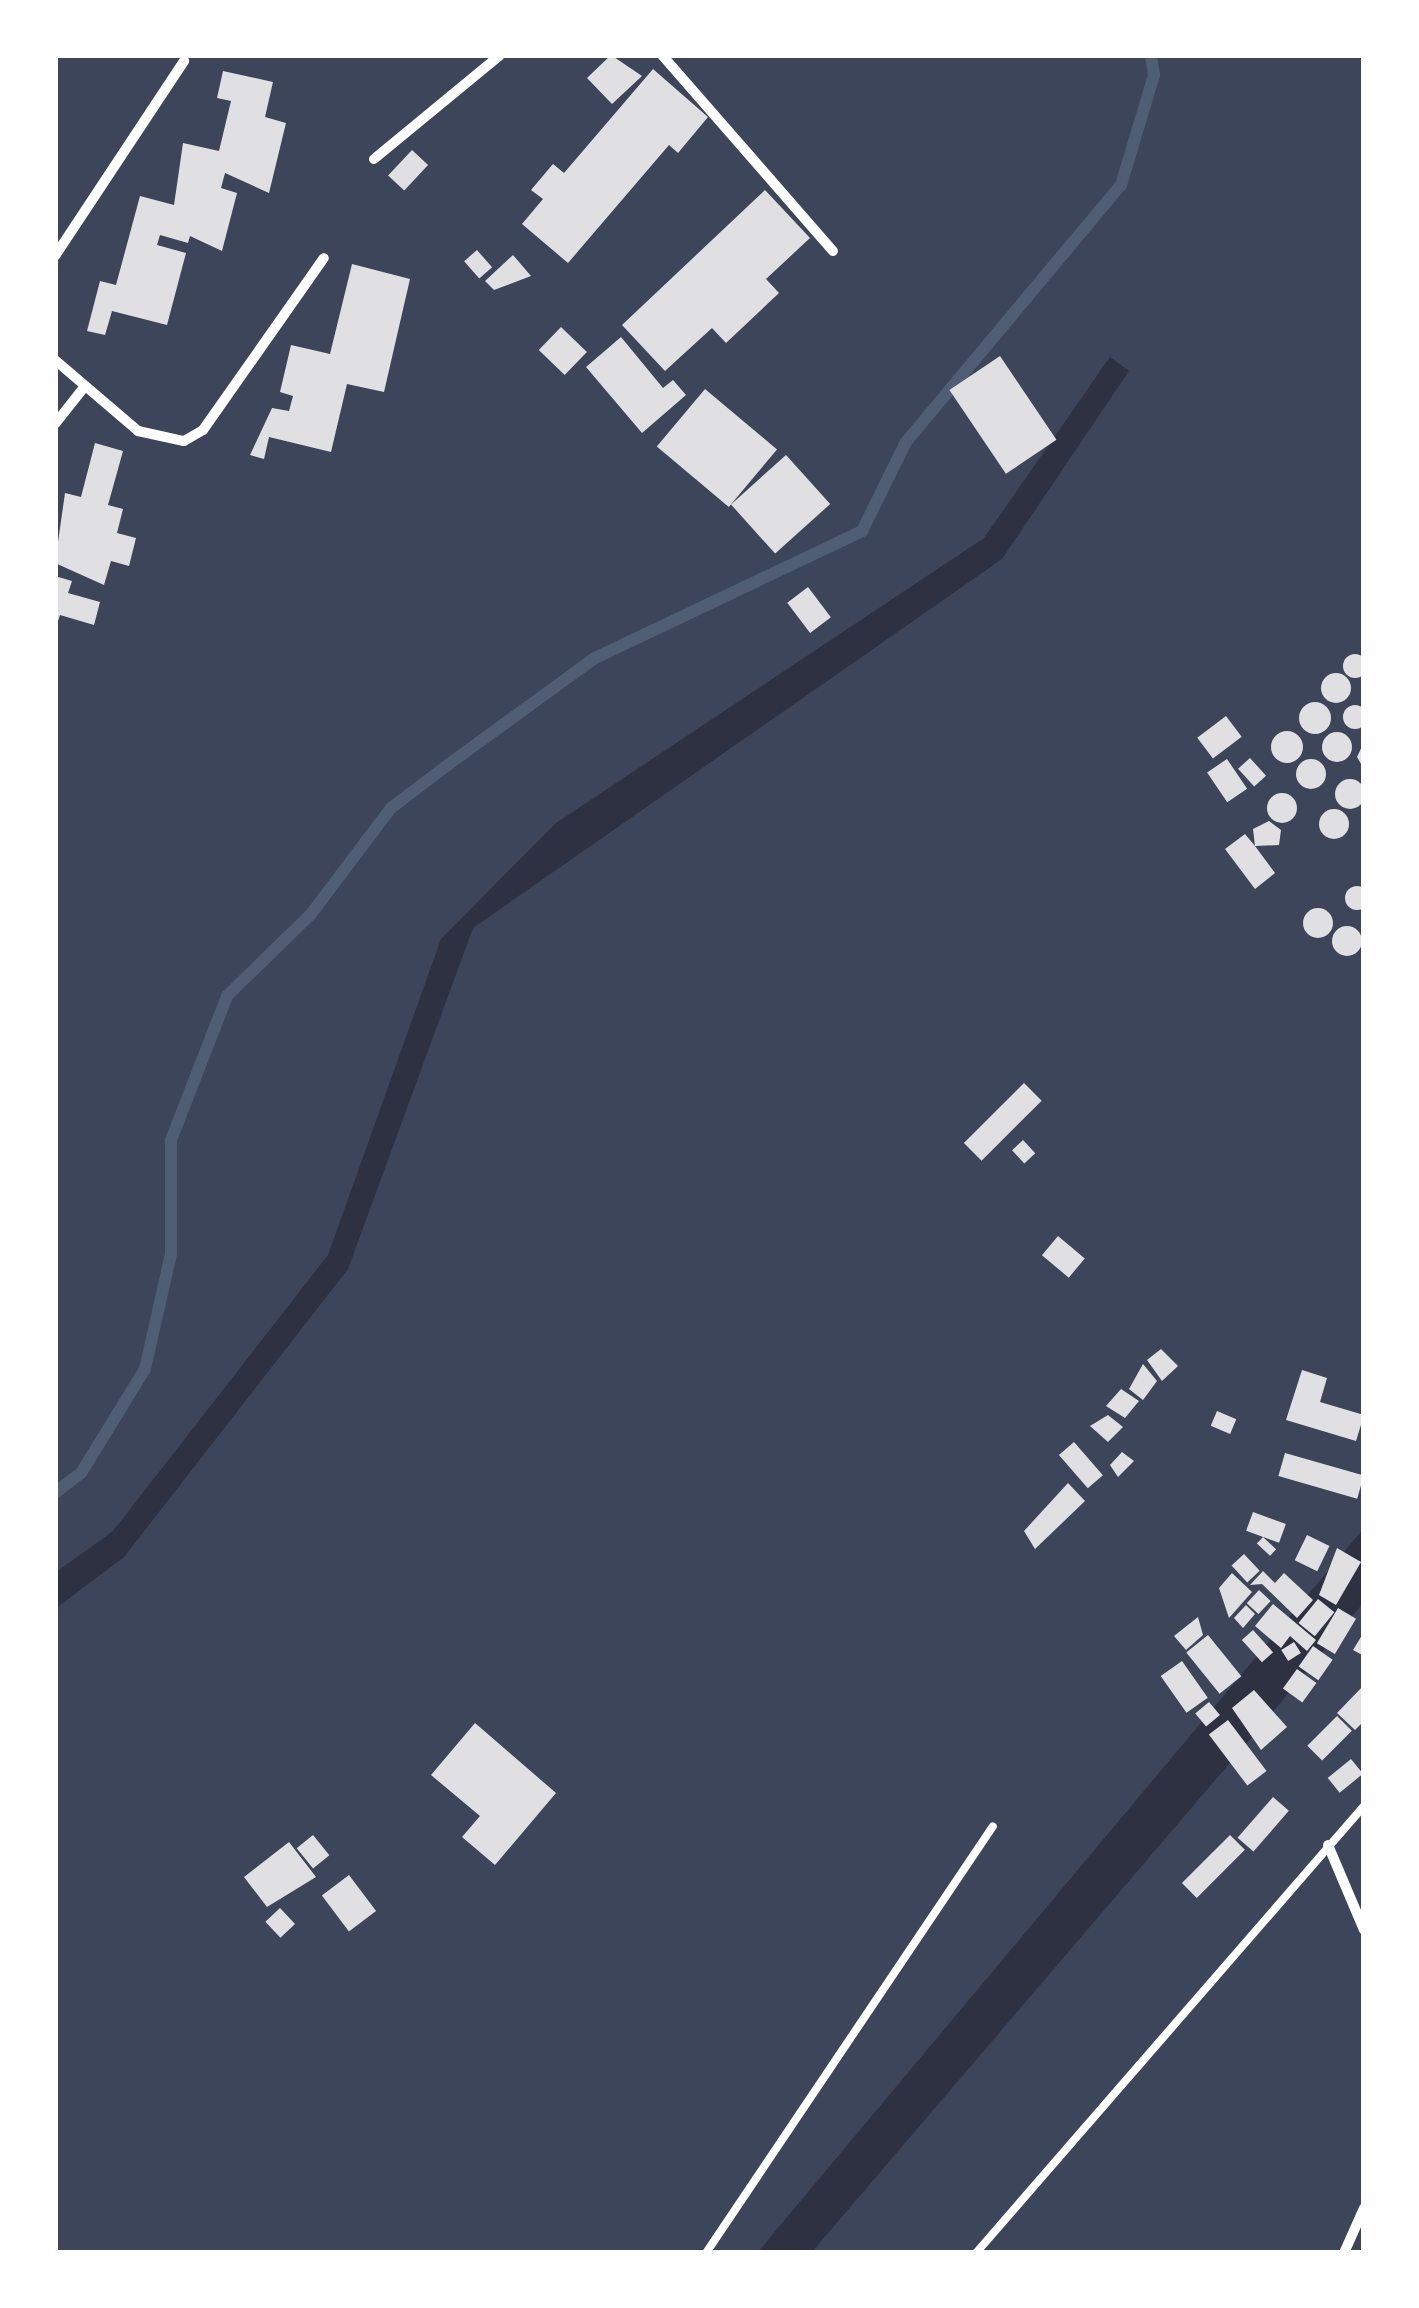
<!DOCTYPE html>
<style>
body{margin:0}
#map{position:relative;width:1419px;height:2308px;overflow:hidden;background:#2d3142;font-family:"Golos Text",sans-serif}
div>[style]{position:absolute}
[style*='--x']{left:calc(var(--x)*1px);top:calc(var(--y)*1px);width:calc(var(--w)*1px);rotate:calc(var(--a)*1deg)}
.green>*{inset:0;background:#3c4559}
.stream>*{height:12px;margin:-6px;padding:0 6px;transform-origin:6px;border-radius:6px;background:#4f5d75}
.building>*{inset:0;background:#e0e0e3;transform-origin:0 0}
.round{border-radius:50%}
.service>*{height:8px;margin:-4px;padding:0 4px;transform-origin:4px;border-radius:4px;background:#fff}
.minor>*{height:10px;margin:-5px;padding:0 5px;transform-origin:5px;border-radius:5px;background:#fff}
span{translate:-50% -50%;white-space:nowrap;text-align:center;line-height:1.15;-webkit-text-stroke:10px #fff;paint-order:stroke}
.frame{position:absolute;inset:0;border:58px solid #fff;pointer-events:none}
</style>
<div id="map">
<div class="green">
<div style="clip-path:polygon(55px 55px,1364px 55px,1364px 1528px,757px 2253px,55px 2253px,55px 1609px,124px 1557px,348px 1269px,473px 928px,1002px 559px,1129px 371px,1110px 357px,984px 538px,556px 823px,441px 939px,328px 1255px,113px 1531px,55px 1573px)"></div>
<div style="clip-path:polygon(1364px 1602px,1364px 2253px,811px 2253px,1252px 1737px)"></div>
</div>
<div class="stream">
<div style="--x:55;--y:1493;--w:33;--a:-38"></div>
<div style="--x:81;--y:1473;--w:122;--a:-58.4"></div>
<div style="--x:145;--y:1369;--w:118;--a:-77.3"></div>
<div style="--x:171;--y:1254;--w:114;--a:-90"></div>
<div style="--x:171;--y:1140;--w:155;--a:-68.7"></div>
<div style="--x:227;--y:996;--w:117;--a:-44.3"></div>
<div style="--x:311;--y:914;--w:133;--a:-53"></div>
<div style="--x:391;--y:808;--w:73;--a:-37.2"></div>
<div style="--x:449;--y:764;--w:180;--a:-36"></div>
<div style="--x:595;--y:658;--w:296;--a:-25.4"></div>
<div style="--x:862;--y:531;--w:99;--a:-63.7"></div>
<div style="--x:906;--y:442;--w:335;--a:-50.1"></div>
<div style="--x:1121;--y:185;--w:115;--a:-73.3"></div>
<div style="--x:1154;--y:75;--w:20;--a:-99"></div>
</div>
<div class="building">
<div style="clip-path:polygon(611px 55px,642px 76px,612px 104px,587px 78px)"></div>
<div style="clip-path:polygon(653px 69px,708px 117px,678px 153px,669px 145px,568px 263px,522px 224px,543px 199px,531px 190px,553px 164px,564px 173px)"></div>
<div style="clip-path:polygon(223px 71px,273px 82px,265px 117px,286px 123px,269px 193px,225px 173px,221px 188px,237px 193px,222px 251px,190px 236px,188px 243px,160px 235px,157px 245px,186px 253px,167px 325px,112px 311px,105px 335px,87px 331px,100px 281px,116px 285px,140px 196px,174px 205px,183px 143px,219px 151px,231px 101px,217px 98px)"></div>
<div style="left:412px;top:150px;width:22px;height:35px;rotate:43deg"></div>
<div style="clip-path:polygon(765px 190px,810px 238px,766px 279px,779px 293px,726px 343px,712px 328px,665px 371px,622px 325px)"></div>
<div style="left:477px;top:250px;width:23px;height:17px;rotate:49deg"></div>
<div style="clip-path:polygon(513px 255px,531px 276px,494px 290px,485px 281px)"></div>
<div style="clip-path:polygon(352px 264px,410px 279px,384px 392px,347px 384px,331px 452px,269px 437px,264px 459px,250px 455px,272px 408px,289px 411px,293px 396px,280px 392px,291px 345px,330px 354px)"></div>
<div style="left:561px;top:327px;width:36px;height:32px;rotate:44deg"></div>
<div style="clip-path:polygon(621px 337px,663px 388px,673px 380px,686px 395px,642px 433px,586px 367px)"></div>
<div style="left:1000px;top:356px;width:101px;height:61px;rotate:56deg"></div>
<div style="left:705px;top:389px;width:94px;height:75px;rotate:40deg"></div>
<div style="clip-path:polygon(95px 443px,123px 451px,108px 505px,123px 509px,117px 533px,136px 538px,129px 566px,111px 561px,104px 585px,55px 563px,65px 493px,81px 497px)"></div>
<div style="left:786px;top:455px;width:66px;height:74px;rotate:48deg"></div>
<div style="clip-path:polygon(55px 576px,72px 581px,68px 593px,100px 602px,94px 625px,60px 615px,55px 630px)"></div>
<div style="left:808px;top:587px;width:38px;height:26px;rotate:53deg"></div>
<div class="round" style="left:1343px;top:654px;width:24px;height:24px"></div>
<div class="round" style="left:1321px;top:673px;width:30px;height:30px"></div>
<div class="round" style="left:1299px;top:702px;width:32px;height:32px"></div>
<div class="round" style="left:1343px;top:705px;width:24px;height:24px"></div>
<div style="left:1226px;top:716px;width:26px;height:36px;rotate:53deg"></div>
<div class="round" style="left:1271px;top:731px;width:32px;height:32px"></div>
<div class="round" style="left:1322px;top:732px;width:30px;height:30px"></div>
<div style="clip-path:polygon(1364px 742px,1364px 769px,1357px 757px)"></div>
<div style="left:1250px;top:758px;width:24px;height:16px;rotate:48deg"></div>
<div style="left:1227px;top:759px;width:36px;height:24px;rotate:56deg"></div>
<div class="round" style="left:1296px;top:759px;width:30px;height:30px"></div>
<div class="round" style="left:1335px;top:779px;width:30px;height:30px"></div>
<div class="round" style="left:1267px;top:793px;width:30px;height:30px"></div>
<div class="round" style="left:1319px;top:809px;width:30px;height:30px"></div>
<div style="clip-path:polygon(1269px 821px,1281px 830px,1279px 845px,1255px 846px,1275px 873px,1255px 889px,1225px 849px,1245px 834px,1255px 846px,1253px 829px)"></div>
<div class="round" style="left:1345px;top:886px;width:24px;height:24px"></div>
<div class="round" style="left:1303px;top:908px;width:30px;height:30px"></div>
<div class="round" style="left:1332px;top:926px;width:30px;height:30px"></div>
<div style="left:1024px;top:1083px;width:25px;height:85px;rotate:45deg"></div>
<div style="left:1023px;top:1140px;width:18px;height:15px;rotate:47deg"></div>
<div style="left:1058px;top:1236px;width:35px;height:25px;rotate:40deg"></div>
<div style="clip-path:polygon(1161px 1349px,1178px 1366px,1162px 1381px,1147px 1360px)"></div>
<div style="clip-path:polygon(1143px 1364px,1157px 1381px,1143px 1400px,1129px 1389px)"></div>
<div style="clip-path:polygon(1302px 1370px,1327px 1378px,1320px 1402px,1364px 1415px,1356px 1441px,1286px 1420px)"></div>
<div style="clip-path:polygon(1121px 1389px,1139px 1401px,1125px 1418px,1106px 1406px)"></div>
<div style="left:1217px;top:1411px;width:21px;height:16px;rotate:23deg"></div>
<div style="clip-path:polygon(1108px 1415px,1123px 1427px,1108px 1442px,1090px 1426px)"></div>
<div style="left:1074px;top:1442px;width:44px;height:20px;rotate:49deg"></div>
<div style="clip-path:polygon(1122px 1452px,1134px 1461px,1118px 1477px,1110px 1465px)"></div>
<div style="left:1285px;top:1453px;width:82px;height:24px;rotate:16deg"></div>
<div style="clip-path:polygon(1068px 1483px,1085px 1501px,1035px 1549px,1024px 1531px)"></div>
<div style="left:1253px;top:1512px;width:35px;height:20px;rotate:20deg"></div>
<div style="left:1307px;top:1535px;width:25px;height:28px;rotate:26deg"></div>
<div style="left:1263px;top:1537px;width:18px;height:9px;rotate:43deg"></div>
<div style="clip-path:polygon(1337px 1548px,1361px 1562px,1336px 1605px,1319px 1595px)"></div>
<div style="left:1244px;top:1554px;width:23px;height:17px;rotate:47deg"></div>
<div style="clip-path:polygon(1263px 1571px,1275px 1583px,1284px 1573px,1313px 1600px,1297px 1618px,1262px 1584px,1250px 1585px)"></div>
<div style="clip-path:polygon(1232px 1573px,1252px 1592px,1229px 1618px,1219px 1588px)"></div>
<div style="left:1259px;top:1590px;width:16px;height:18px;rotate:43deg"></div>
<div style="left:1318px;top:1599px;width:21px;height:31px;rotate:39deg"></div>
<div style="clip-path:polygon(1273px 1604px,1316px 1640px,1307px 1651px,1290px 1636px,1281px 1648px,1255px 1626px)"></div>
<div style="clip-path:polygon(1246px 1605px,1255px 1614px,1243px 1628px,1234px 1618px)"></div>
<div style="left:1338px;top:1608px;width:21px;height:41px;rotate:31deg"></div>
<div style="clip-path:polygon(1198px 1617px,1203px 1635px,1186px 1650px,1174px 1636px)"></div>
<div style="left:1253px;top:1630px;width:30px;height:15px;rotate:48deg"></div>
<div style="clip-path:polygon(1364px 1632px,1364px 1656px,1353px 1650px)"></div>
<div style="left:1208px;top:1635px;width:53px;height:28px;rotate:51deg"></div>
<div style="left:1294px;top:1642px;width:13px;height:15px;rotate:58deg"></div>
<div style="left:1313px;top:1646px;width:24px;height:25px;rotate:35deg"></div>
<div style="left:1182px;top:1661px;width:45px;height:26px;rotate:55deg"></div>
<div style="left:1297px;top:1669px;width:24px;height:24px;rotate:36deg"></div>
<div style="clip-path:polygon(1364px 1685px,1364px 1721px,1355px 1730px,1337px 1713px)"></div>
<div style="clip-path:polygon(1254px 1690px,1287px 1727px,1261px 1750px,1232px 1708px)"></div>
<div style="left:1209px;top:1702px;width:17px;height:18px;rotate:50deg"></div>
<div style="left:1337px;top:1716px;width:21px;height:42px;rotate:45deg"></div>
<div style="left:1228px;top:1720px;width:64px;height:24px;rotate:53deg"></div>
<div style="clip-path:polygon(475px 1723px,556px 1793px,495px 1865px,462px 1837px,480px 1816px,431px 1775px)"></div>
<div style="left:1351px;top:1759px;width:19px;height:30px;rotate:51deg"></div>
<div style="left:1273px;top:1797px;width:21px;height:54px;rotate:41deg"></div>
<div style="left:313px;top:1835px;width:26px;height:21px;rotate:51deg"></div>
<div style="left:1230px;top:1835px;width:21px;height:68px;rotate:45deg"></div>
<div style="clip-path:polygon(289px 1842px,316px 1877px,267px 1907px,244px 1877px)"></div>
<div style="left:349px;top:1875px;width:45px;height:34px;rotate:53deg"></div>
<div style="left:280px;top:1908px;width:22px;height:20px;rotate:47deg"></div>
</div>
<div class="service">
<div style="--x:706;--y:2253;--w:514;--a:-56.09"></div>
<div style="--x:976;--y:2253;--w:592;--a:-49.04"></div>
</div>
<div class="minor">
<div style="--x:662;--y:55;--w:260;--a:48.9"></div>
<div style="--x:374;--y:159;--w:163;--a:-39.5"></div>
<div style="--x:55;--y:256;--w:234;--a:-56.5"></div>
<div style="--x:55;--y:360;--w:109;--a:40.5"></div>
<div style="--x:138;--y:431;--w:47;--a:12.3"></div>
<div style="--x:184;--y:441;--w:22;--a:-30"></div>
<div style="--x:203;--y:430;--w:210;--a:-54.9"></div>
<div style="--x:55;--y:424;--w:48;--a:-51.7"></div>
<div style="--x:1328;--y:1845;--w:92;--a:67"></div>
<div style="--x:1344;--y:2253;--w:49;--a:-66"></div>
</div>
<div class="frame"></div>
</div>
